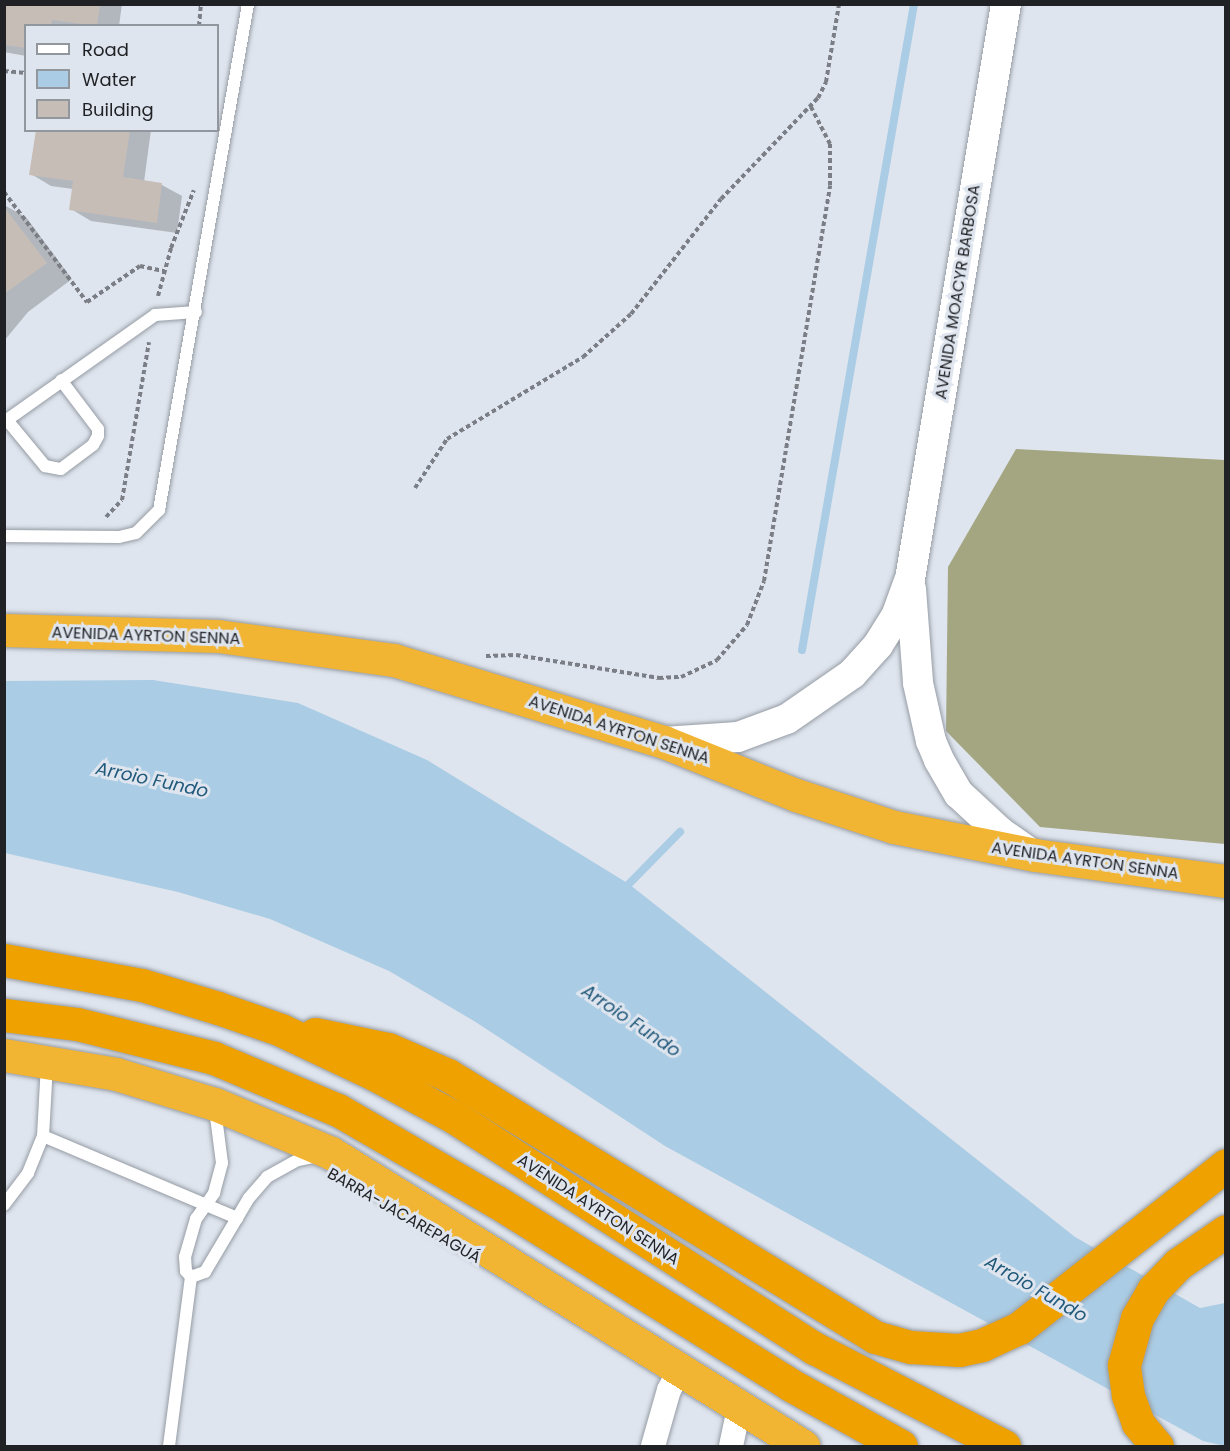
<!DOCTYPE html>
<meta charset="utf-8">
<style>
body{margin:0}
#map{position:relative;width:1230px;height:1451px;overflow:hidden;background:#dfe5ee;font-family:Poppins,sans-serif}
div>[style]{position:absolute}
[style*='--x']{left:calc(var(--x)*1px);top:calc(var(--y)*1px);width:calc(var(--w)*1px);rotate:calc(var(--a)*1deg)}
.forest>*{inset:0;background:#a4a682}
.water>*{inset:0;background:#aacce4}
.shadow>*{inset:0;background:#0003}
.stream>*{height:8px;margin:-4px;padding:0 4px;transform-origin:4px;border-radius:4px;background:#aacce4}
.building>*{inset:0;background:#c7bdb7}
.path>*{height:4px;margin-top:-2px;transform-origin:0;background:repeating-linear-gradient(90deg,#7b7e85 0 4.5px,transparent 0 7.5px)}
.roads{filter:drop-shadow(0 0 2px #969ca4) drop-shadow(0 0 2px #969ca4)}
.service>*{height:12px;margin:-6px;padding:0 6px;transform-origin:6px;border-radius:6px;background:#fff}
.minor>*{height:24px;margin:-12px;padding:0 12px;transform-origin:12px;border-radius:12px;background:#fff}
.tertiary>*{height:30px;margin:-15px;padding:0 15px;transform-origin:15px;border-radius:15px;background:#fff}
.trunk>*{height:33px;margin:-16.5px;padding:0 16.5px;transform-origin:16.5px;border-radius:16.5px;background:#f2b433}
.motorway>*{height:33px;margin:-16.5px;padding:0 16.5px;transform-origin:16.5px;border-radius:16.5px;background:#efa100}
span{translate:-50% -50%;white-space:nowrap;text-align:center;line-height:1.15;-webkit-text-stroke:6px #dfe5ee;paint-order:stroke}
.street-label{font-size:16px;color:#1f2125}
.water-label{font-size:18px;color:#21597b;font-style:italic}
.frame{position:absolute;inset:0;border:6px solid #1f2125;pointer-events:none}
.legend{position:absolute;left:24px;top:24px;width:195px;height:108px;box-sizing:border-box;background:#dfe5ee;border:2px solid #92979e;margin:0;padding:8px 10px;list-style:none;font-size:18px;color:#1f2125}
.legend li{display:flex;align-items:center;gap:12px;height:30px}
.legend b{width:30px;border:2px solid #92979e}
</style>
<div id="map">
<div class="forest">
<div style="clip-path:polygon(1016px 449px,1225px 460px,1225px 844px,1040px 827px,946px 731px,948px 567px)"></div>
</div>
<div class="water">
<div style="clip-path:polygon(153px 680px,298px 703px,427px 760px,629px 884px,1075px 1237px,1200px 1308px,1225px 1303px,1225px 1446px,1203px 1441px,665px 1146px,474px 1021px,389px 971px,270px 919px,178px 892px,5px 853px,4px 681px)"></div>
</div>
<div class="shadow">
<div style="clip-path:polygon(4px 4px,122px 4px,119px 26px,26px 26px,26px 56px,4px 52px)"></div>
<div style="clip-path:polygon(37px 130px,151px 130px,144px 182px,162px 185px,182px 196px,177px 233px,91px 221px,71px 209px,73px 189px,51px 186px,31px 174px)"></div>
<div style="clip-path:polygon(4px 205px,26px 217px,72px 279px,28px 312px,4px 341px)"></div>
</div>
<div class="stream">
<div style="--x:802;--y:650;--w:656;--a:-80.16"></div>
<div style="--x:622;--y:891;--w:83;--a:-45.5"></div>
</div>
<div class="building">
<div style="clip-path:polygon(4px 4px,100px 4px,97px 26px,52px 20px,51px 26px,26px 26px,26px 48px,4px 45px)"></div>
<div style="clip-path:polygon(36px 130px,130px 130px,123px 177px,162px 183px,157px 223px,69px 210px,73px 181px,29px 175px)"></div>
<div style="clip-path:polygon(4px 207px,47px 263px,4px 294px)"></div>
</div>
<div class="path">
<div style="--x:199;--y:26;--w:22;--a:-85"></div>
<div style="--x:4;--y:71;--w:22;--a:5"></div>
<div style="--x:4;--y:192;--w:138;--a:53"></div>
<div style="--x:87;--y:302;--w:64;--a:-34.2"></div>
<div style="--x:140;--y:266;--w:25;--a:12"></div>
<div style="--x:158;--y:296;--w:50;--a:-74.8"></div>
<div style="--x:171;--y:248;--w:62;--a:-68.4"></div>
<div style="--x:415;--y:488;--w:59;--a:-56.9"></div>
<div style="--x:447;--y:439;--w:159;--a:-31.1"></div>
<div style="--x:583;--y:357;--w:64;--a:-41.9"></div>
<div style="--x:631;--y:314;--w:146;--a:-52"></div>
<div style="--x:721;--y:199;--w:140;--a:-46.2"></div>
<div style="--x:818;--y:98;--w:18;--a:-63"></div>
<div style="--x:826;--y:82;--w:79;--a:-80.5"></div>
<div style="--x:106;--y:517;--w:23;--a:-47"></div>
<div style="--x:122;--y:500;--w:160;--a:-80.3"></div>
<div style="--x:486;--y:656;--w:30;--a:-2"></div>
<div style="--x:516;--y:655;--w:145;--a:9.1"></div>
<div style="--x:659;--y:678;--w:22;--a:-3"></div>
<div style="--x:681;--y:677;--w:40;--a:-25"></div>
<div style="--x:717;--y:660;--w:46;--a:-49.4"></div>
<div style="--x:747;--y:625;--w:47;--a:-68.9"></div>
<div style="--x:764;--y:581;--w:401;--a:-80.5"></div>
<div style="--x:830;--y:185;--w:41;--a:-90"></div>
<div style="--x:830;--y:144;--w:42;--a:-117.2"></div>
</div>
<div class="roads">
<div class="service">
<div style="--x:7;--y:420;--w:60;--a:50.4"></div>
<div style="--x:45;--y:466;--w:16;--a:11"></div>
<div style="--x:61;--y:469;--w:40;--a:-37"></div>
<div style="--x:93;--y:445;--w:10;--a:-61"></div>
<div style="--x:98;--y:436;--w:7;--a:-90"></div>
<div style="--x:98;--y:429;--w:61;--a:-127.1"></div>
<div style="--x:4;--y:422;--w:185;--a:-35.3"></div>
<div style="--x:155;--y:315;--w:41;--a:-4.2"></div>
<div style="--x:4;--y:536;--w:115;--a:0.5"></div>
<div style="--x:119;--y:537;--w:17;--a:-13"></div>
<div style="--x:136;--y:533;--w:33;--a:-45"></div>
<div style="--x:159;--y:510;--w:514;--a:-80.02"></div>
<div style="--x:43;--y:1136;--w:211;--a:22.9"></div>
<div style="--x:4;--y:1205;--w:40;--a:-53"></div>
<div style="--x:28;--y:1173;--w:40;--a:-68"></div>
<div style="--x:43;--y:1136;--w:72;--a:-86.8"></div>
<div style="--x:191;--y:1277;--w:15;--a:-20"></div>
<div style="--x:205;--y:1272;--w:86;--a:-59.3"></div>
<div style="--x:249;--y:1198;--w:28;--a:-49"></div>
<div style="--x:267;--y:1177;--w:35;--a:-29"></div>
<div style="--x:298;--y:1160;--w:20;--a:-11"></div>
<div style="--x:169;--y:1446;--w:170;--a:-82.6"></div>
<div style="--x:191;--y:1277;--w:8;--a:-130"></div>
<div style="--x:186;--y:1271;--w:14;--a:-94"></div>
<div style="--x:185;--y:1257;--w:40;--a:-74"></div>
<div style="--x:196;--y:1219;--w:32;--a:-55"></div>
<div style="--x:214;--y:1193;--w:31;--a:-75"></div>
<div style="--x:222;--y:1163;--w:54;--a:-97.4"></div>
</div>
<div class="minor">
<div style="--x:653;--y:1446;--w:58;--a:-74.1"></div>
<div style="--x:669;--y:1390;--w:24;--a:-62"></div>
<div style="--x:731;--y:1446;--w:39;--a:-78"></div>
</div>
<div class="tertiary">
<div style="--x:911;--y:589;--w:94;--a:85.7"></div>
<div style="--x:918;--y:683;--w:59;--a:77.4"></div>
<div style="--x:931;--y:741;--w:21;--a:67"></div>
<div style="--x:939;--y:760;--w:39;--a:60"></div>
<div style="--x:959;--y:794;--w:56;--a:42.8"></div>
<div style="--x:1000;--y:832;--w:39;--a:35"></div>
<div style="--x:664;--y:742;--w:74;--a:-3.9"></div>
<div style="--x:738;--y:737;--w:52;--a:-20.2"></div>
<div style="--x:787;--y:719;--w:79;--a:-34.7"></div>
<div style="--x:852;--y:674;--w:39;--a:-48"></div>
<div style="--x:878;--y:645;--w:36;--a:-58"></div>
<div style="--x:897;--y:614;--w:37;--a:-70"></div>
<div style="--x:910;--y:579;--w:583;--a:-80.52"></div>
</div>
<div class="trunk">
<div style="--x:4;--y:630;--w:214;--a:1.6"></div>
<div style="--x:218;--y:636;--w:178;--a:7.8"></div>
<div style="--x:394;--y:660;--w:282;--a:16.9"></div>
<div style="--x:664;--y:742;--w:142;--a:21.9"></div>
<div style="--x:796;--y:795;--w:103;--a:18.1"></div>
<div style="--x:894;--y:827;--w:144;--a:11.2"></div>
<div style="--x:1035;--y:855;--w:193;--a:7.8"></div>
<div style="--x:4;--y:1055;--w:114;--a:9.6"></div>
<div style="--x:116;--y:1074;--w:103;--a:16.9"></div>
<div style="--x:215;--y:1104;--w:126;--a:22.9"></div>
<div style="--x:331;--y:1153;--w:556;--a:31.83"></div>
</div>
<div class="motorway">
<div style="--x:4;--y:960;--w:140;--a:10.3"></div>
<div style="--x:142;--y:985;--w:79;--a:16.8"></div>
<div style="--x:218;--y:1008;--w:67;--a:19.2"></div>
<div style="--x:281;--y:1030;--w:105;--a:25.3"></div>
<div style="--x:376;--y:1075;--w:89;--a:28.3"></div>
<div style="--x:454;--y:1117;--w:428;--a:32.7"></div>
<div style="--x:814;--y:1348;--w:214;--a:27.3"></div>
<div style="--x:4;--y:1015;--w:74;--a:7"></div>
<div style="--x:77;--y:1024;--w:141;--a:13.9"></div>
<div style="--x:214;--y:1058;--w:134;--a:22.8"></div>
<div style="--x:338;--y:1110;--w:184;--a:30.1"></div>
<div style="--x:497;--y:1202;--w:344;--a:31.9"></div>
<div style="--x:789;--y:1384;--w:128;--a:29"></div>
<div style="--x:315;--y:1034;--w:75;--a:11.6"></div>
<div style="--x:388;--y:1049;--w:65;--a:23.4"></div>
<div style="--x:448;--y:1075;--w:501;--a:31.53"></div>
<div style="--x:875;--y:1337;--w:37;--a:16"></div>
<div style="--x:911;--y:1347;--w:48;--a:3.6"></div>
<div style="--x:959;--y:1350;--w:24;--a:-12"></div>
<div style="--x:982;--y:1345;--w:41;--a:-24.7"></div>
<div style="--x:1019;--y:1328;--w:263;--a:-38.2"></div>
<div style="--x:1157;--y:1446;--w:30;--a:-130"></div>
<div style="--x:1138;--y:1423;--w:30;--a:-110"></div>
<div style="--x:1128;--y:1395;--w:30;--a:-98"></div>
<div style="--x:1124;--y:1365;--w:49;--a:-74.5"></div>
<div style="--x:1137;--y:1318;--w:32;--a:-60"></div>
<div style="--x:1153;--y:1290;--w:36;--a:-46"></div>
<div style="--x:1178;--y:1264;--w:58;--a:-34.5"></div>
</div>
</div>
<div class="street-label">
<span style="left:958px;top:292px;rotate:-81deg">AVENIDA MOACYR BARBOSA</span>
<span style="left:146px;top:636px;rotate:2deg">AVENIDA AYRTON SENNA</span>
<span style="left:619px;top:730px;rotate:18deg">AVENIDA AYRTON SENNA</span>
<span style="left:1085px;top:861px;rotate:8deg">AVENIDA AYRTON SENNA</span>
<span style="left:598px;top:1210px;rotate:33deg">AVENIDA AYRTON SENNA</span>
<span style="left:404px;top:1216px;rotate:30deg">BARRA-JACAREPAGUÁ</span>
</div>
<div class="water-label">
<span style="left:152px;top:780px;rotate:12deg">Arroio Fundo</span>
<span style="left:631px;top:1021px;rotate:34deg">Arroio Fundo</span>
<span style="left:1036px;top:1289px;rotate:30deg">Arroio Fundo</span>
</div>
<div class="frame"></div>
<ul class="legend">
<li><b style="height:8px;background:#fff"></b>Road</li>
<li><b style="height:16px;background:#aacce4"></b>Water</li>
<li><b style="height:16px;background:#c7bdb7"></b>Building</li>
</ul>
</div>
